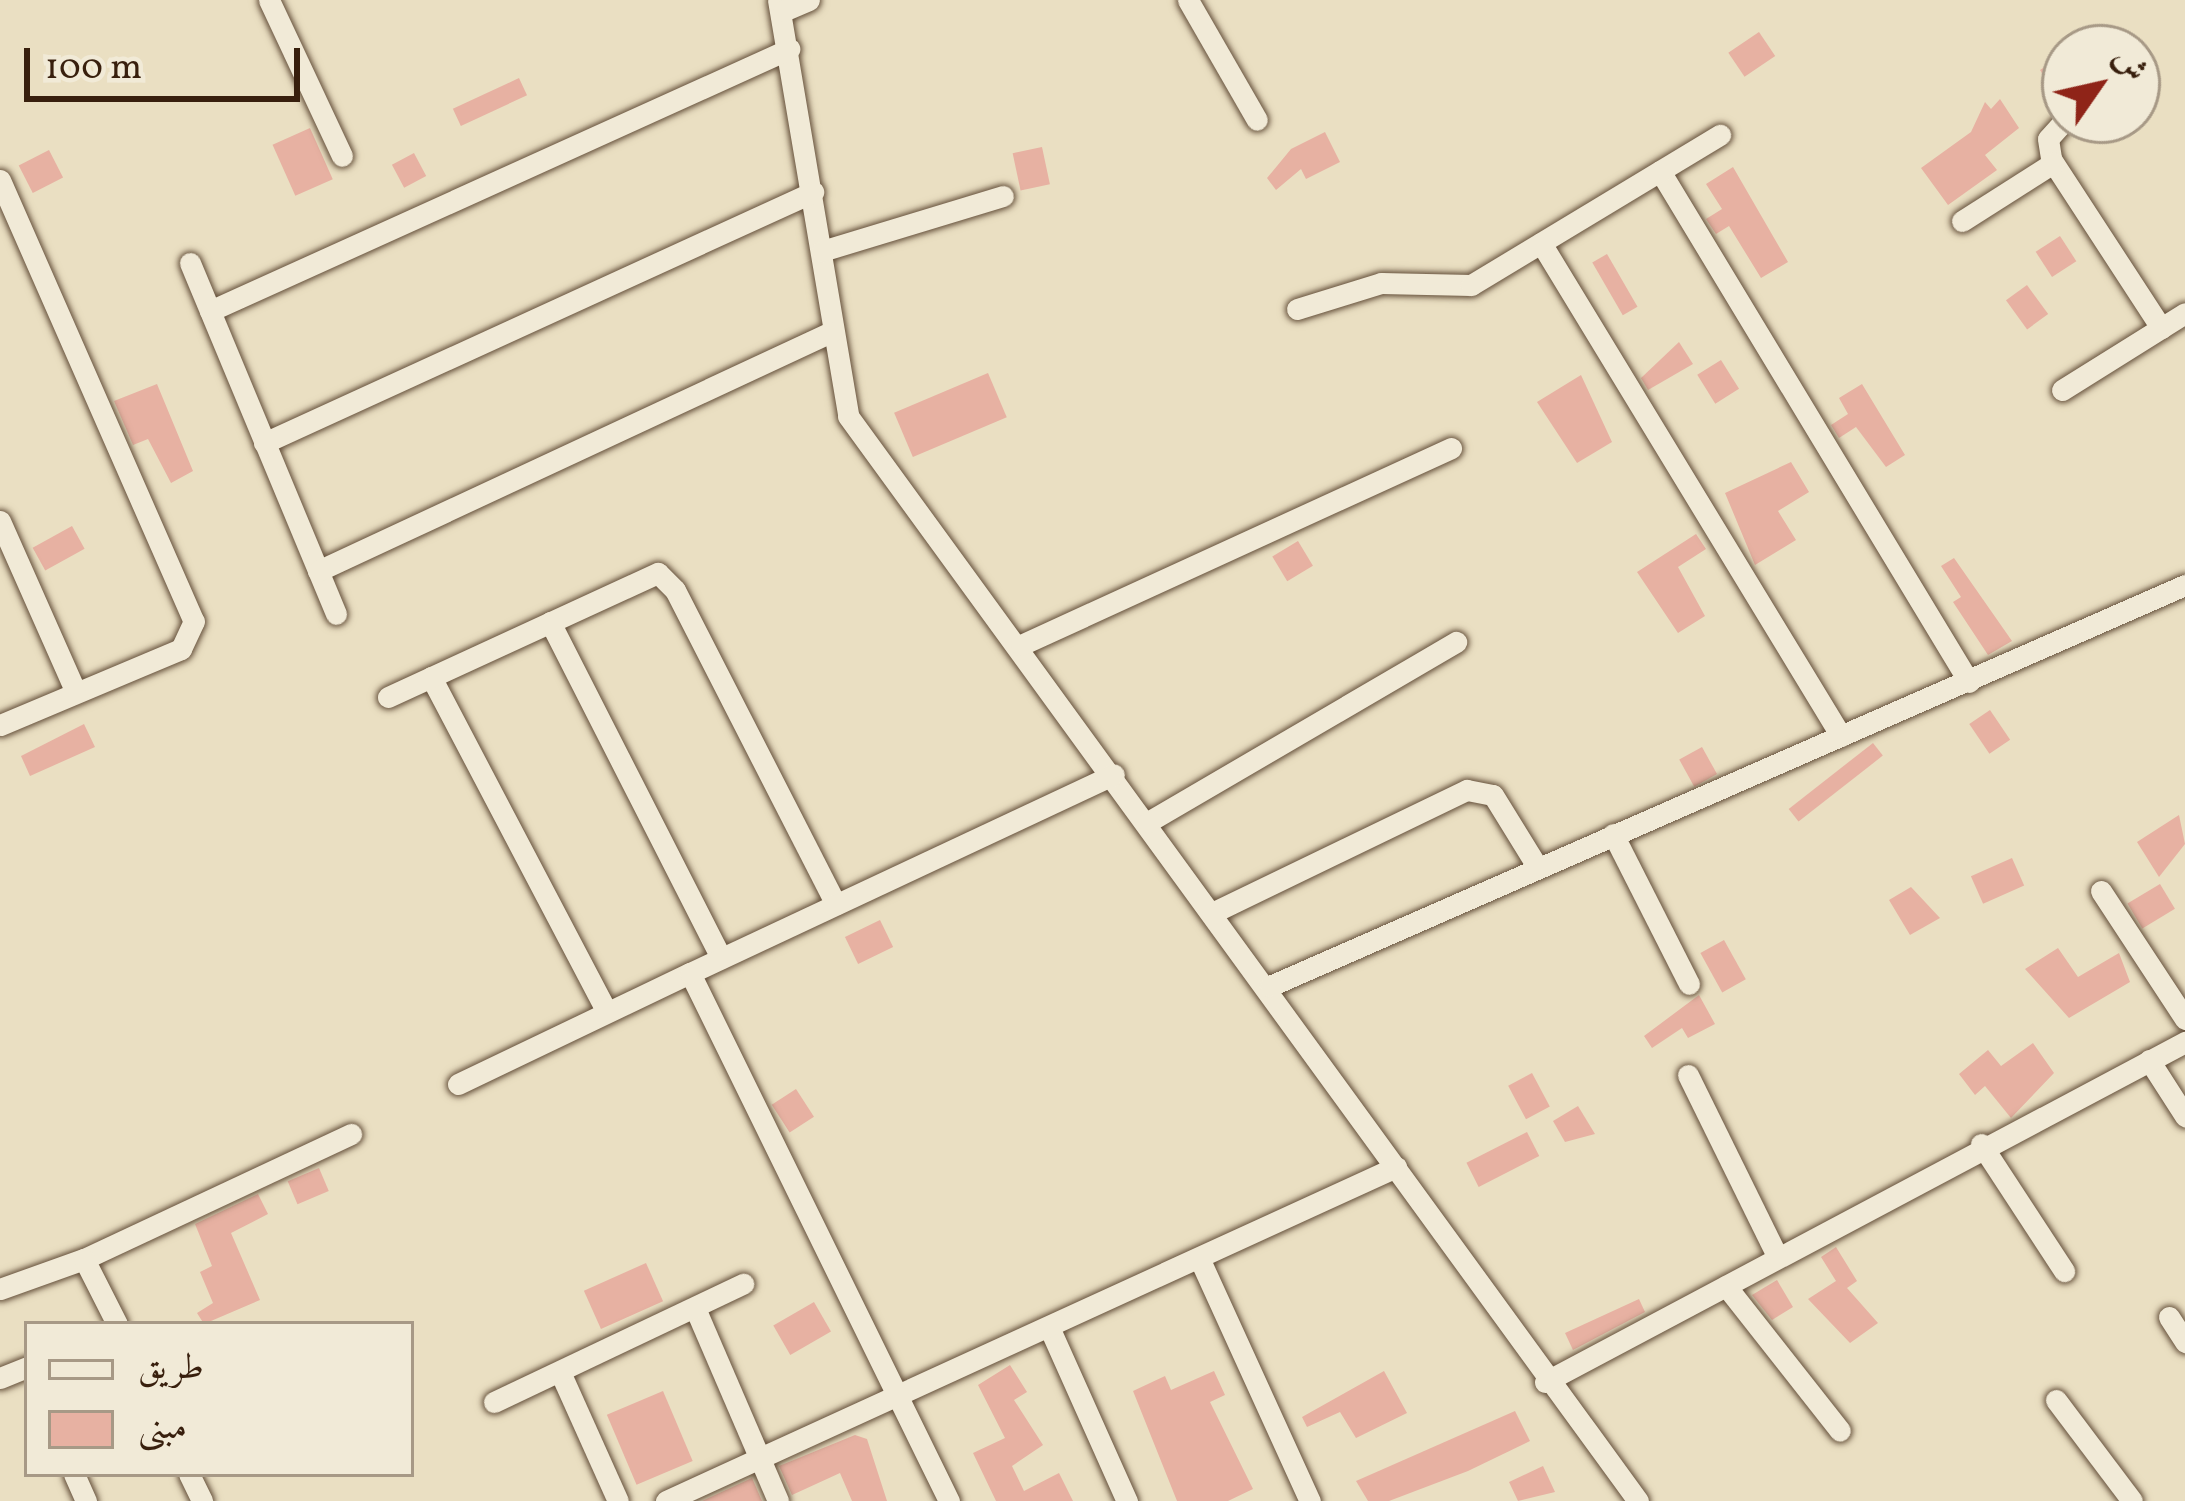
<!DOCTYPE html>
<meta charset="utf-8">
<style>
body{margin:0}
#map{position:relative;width:2185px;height:1501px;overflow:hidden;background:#eadfc2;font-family:Vollkorn,Amiri,serif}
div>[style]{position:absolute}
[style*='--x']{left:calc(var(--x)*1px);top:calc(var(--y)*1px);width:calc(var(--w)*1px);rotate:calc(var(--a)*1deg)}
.building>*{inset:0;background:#e7b1a2;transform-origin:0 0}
.roads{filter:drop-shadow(0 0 3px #644f3a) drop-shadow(0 0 3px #644f3a)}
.minor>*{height:21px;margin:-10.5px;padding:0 10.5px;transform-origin:10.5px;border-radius:10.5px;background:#f1ead7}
span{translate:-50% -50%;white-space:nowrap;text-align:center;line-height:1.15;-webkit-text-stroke:10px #f1ead7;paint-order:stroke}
.legend{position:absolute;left:24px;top:1321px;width:390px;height:156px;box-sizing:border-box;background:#f1ead7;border:3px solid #a79986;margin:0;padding:15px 21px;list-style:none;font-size:36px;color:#381f0d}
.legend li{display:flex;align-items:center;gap:24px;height:60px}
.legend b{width:60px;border:3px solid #a79986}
.north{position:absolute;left:2041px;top:24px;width:120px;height:120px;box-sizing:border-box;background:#f1ead7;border:3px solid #a79986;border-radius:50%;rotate:56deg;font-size:33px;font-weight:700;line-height:48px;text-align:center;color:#381f0d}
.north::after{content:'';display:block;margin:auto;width:42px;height:54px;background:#8f2418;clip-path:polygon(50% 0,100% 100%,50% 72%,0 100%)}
.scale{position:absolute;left:24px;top:48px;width:276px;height:54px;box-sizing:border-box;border:6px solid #381f0d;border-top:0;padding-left:15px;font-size:36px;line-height:42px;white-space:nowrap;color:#381f0d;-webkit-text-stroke:9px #f1ead7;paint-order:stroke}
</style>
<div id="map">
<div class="building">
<div style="left:1759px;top:32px;width:29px;height:37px;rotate:56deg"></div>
<div style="clip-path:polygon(2065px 54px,2065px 105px,2063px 105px,2040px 70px)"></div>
<div style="left:519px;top:78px;width:19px;height:73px;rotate:65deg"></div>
<div style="clip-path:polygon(2000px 99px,2019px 128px,1985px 155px,1997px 170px,1948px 205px,1921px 168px,1971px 132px,1985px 102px,1991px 109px)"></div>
<div style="left:310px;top:128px;width:56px;height:41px;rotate:66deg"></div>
<div style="clip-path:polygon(1325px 132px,1340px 162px,1306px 179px,1301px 169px,1276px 190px,1267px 178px,1291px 149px)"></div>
<div style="left:1042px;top:147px;width:38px;height:30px;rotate:78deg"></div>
<div style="left:49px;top:150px;width:31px;height:34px;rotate:63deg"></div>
<div style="left:414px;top:153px;width:26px;height:25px;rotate:62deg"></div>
<div style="clip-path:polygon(1733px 167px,1788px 262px,1761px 278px,1729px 226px,1716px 234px,1706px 219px,1722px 209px,1706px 184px)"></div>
<div style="left:2060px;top:236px;width:30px;height:29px;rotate:57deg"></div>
<div style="left:1607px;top:254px;width:61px;height:17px;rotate:60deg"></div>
<div style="left:2027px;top:285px;width:36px;height:26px;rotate:54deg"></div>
<div style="clip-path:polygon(1679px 342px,1693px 364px,1648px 390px,1641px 378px)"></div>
<div style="left:1721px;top:360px;width:34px;height:28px;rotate:58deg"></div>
<div style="left:988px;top:373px;width:48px;height:102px;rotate:67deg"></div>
<div style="clip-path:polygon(1581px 375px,1612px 442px,1577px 463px,1537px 402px)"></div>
<div style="clip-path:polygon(157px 384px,193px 471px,171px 483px,148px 439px,133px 445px,114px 401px)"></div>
<div style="clip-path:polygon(1862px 384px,1905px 455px,1886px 467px,1856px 427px,1839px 438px,1831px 425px,1848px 414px,1839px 398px)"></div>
<div style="clip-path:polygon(1791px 462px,1809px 492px,1778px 511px,1796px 540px,1755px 565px,1725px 493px)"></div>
<div style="left:72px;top:526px;width:26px;height:45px;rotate:61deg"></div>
<div style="clip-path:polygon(1696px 534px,1706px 549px,1678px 567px,1705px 616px,1678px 633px,1637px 572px)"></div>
<div style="left:1298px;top:541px;width:29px;height:30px;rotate:59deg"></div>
<div style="clip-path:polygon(1954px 558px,2012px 641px,1988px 655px,1953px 602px,1961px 597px,1941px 566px)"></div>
<div style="left:1990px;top:710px;width:36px;height:25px;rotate:56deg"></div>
<div style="clip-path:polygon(84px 724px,95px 747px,30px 776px,21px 756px)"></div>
<div style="left:1873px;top:743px;width:16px;height:107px;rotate:52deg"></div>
<div style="left:1702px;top:747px;width:31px;height:26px;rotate:61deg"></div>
<div style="clip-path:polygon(2179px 815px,2185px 844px,2159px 877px,2137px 842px)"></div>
<div style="left:2012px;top:858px;width:30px;height:45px;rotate:66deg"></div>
<div style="left:2160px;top:884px;width:29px;height:38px;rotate:59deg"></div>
<div style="clip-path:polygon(1911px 887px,1940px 918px,1910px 935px,1889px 900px)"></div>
<div style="left:880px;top:920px;width:30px;height:39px;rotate:64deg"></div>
<div style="left:1724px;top:940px;width:45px;height:27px;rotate:61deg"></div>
<div style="clip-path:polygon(2058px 948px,2078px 977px,2119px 953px,2130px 982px,2069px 1018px,2025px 969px)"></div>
<div style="clip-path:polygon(1699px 995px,1715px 1024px,1688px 1038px,1682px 1028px,1652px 1048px,1644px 1036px)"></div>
<div style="clip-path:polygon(2033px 1043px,2054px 1073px,2011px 1118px,1985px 1086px,1975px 1095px,1959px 1074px,1988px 1050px,2001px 1066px)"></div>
<div style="left:1532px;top:1073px;width:38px;height:27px;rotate:62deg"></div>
<div style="left:796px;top:1089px;width:33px;height:29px;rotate:57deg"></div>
<div style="clip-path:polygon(1578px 1106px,1595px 1134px,1565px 1142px,1553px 1121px)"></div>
<div style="left:1527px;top:1132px;width:27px;height:68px;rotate:63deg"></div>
<div style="left:319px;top:1168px;width:25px;height:34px;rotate:67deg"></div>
<div style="clip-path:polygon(258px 1194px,268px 1214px,231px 1233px,260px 1300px,204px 1324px,197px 1313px,213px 1303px,200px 1272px,212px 1266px,195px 1224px)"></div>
<div style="clip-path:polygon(1836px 1247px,1857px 1281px,1847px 1288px,1878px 1323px,1850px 1343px,1808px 1299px,1836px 1281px,1821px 1257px)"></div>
<div style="left:646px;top:1263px;width:42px;height:68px;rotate:66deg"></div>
<div style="clip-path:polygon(1777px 1280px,1793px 1307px,1772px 1320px,1752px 1295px)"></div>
<div style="clip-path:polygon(1639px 1299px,1645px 1312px,1573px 1350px,1565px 1333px)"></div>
<div style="left:814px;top:1302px;width:34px;height:47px;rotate:60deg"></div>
<div style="clip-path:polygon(1010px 1365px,1027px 1392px,1014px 1400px,1043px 1445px,1012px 1466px,1024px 1491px,1059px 1473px,1073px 1501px,996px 1501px,973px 1453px,1005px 1438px,978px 1385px)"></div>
<div style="clip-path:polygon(1214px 1371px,1225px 1395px,1210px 1402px,1253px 1489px,1228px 1501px,1177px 1501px,1133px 1391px,1165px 1376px,1171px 1390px)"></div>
<div style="clip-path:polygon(1384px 1371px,1407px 1413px,1356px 1438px,1340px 1412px,1307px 1427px,1302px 1417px)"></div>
<div style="left:663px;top:1391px;width:76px;height:61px;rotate:67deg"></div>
<div style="clip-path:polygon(1515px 1411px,1530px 1441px,1468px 1471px,1389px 1501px,1368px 1501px,1356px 1481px)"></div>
<div style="clip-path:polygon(855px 1435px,867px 1439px,887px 1501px,852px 1501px,840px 1473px,792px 1495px,779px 1466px)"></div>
<div style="clip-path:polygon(1543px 1466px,1555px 1492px,1518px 1501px,1509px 1482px)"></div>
<div style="clip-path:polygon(752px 1478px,762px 1501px,702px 1501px)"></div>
</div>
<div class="roads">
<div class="minor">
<div style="--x:269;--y:0;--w:172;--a:64.9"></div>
<div style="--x:778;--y:0;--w:422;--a:80.4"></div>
<div style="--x:848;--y:416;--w:1342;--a:53.94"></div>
<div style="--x:1188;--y:0;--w:138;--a:60.1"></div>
<div style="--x:783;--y:11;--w:28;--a:-23"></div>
<div style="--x:2065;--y:120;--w:25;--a:132"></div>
<div style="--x:2048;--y:139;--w:20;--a:81"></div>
<div style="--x:2051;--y:159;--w:202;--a:56.9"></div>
<div style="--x:1660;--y:171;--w:597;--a:58.84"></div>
<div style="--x:0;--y:180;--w:482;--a:66.3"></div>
<div style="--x:194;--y:621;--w:31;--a:115"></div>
<div style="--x:181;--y:649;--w:196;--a:157.2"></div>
<div style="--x:1962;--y:221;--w:108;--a:-32.5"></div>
<div style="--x:1541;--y:243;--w:577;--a:58.68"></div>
<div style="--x:822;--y:251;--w:189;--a:-16.9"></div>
<div style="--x:190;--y:263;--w:380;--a:67.4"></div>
<div style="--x:1297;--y:309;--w:88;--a:-17.2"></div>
<div style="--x:1381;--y:283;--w:90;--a:1.3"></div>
<div style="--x:1471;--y:285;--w:291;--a:-31.1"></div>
<div style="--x:210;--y:311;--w:636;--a:-24.35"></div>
<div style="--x:2062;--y:390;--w:145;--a:-32"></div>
<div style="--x:264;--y:443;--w:604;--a:-24.57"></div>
<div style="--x:0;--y:521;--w:185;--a:66.1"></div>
<div style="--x:318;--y:571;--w:566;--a:-24.98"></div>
<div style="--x:550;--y:622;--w:377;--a:63"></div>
<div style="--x:1021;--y:645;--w:473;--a:-24.6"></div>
<div style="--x:431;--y:677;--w:378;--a:62.3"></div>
<div style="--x:388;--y:697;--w:297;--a:-24.7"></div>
<div style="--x:658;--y:573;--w:24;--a:45"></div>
<div style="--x:675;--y:590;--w:353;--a:62.9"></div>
<div style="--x:1148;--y:822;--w:357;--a:-30.3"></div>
<div style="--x:1613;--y:834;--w:168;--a:63.1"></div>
<div style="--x:2101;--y:891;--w:153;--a:56.7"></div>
<div style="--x:1212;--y:913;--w:283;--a:-25.8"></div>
<div style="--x:1467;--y:790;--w:26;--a:11"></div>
<div style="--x:1493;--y:795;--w:86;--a:58.3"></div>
<div style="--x:1270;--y:986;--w:999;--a:-23.67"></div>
<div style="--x:2149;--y:1060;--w:67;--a:57.3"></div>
<div style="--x:1688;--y:1075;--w:202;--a:63.8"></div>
<div style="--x:458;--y:1084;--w:257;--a:-25.6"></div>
<div style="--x:1981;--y:1144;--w:152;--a:56.8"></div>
<div style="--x:84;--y:1259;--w:295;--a:-25.1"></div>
<div style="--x:1200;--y:1260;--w:265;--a:65.5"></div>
<div style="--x:1726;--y:1286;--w:184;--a:51.8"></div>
<div style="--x:0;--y:1289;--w:89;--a:-19.7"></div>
<div style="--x:84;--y:1259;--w:73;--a:63.1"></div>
<div style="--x:695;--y:1308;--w:210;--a:66.7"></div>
<div style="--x:2169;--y:1317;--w:30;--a:57"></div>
<div style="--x:1049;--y:1327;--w:191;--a:65.9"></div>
<div style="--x:560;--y:1372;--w:141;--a:65.8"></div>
<div style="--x:0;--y:1378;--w:29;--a:-22"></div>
<div style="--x:1545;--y:1382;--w:725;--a:-27.98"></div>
<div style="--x:2056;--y:1400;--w:126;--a:53"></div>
<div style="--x:494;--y:1402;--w:276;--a:-25.4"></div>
<div style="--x:74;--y:1474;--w:30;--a:66"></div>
<div style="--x:189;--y:1474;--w:30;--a:64"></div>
<div style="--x:666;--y:1501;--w:803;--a:-24.59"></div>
<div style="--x:949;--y:1501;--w:588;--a:-116.13"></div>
<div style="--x:690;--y:973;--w:468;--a:-25.1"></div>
</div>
</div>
<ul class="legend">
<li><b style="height:15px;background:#f1ead7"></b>طريق</li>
<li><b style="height:33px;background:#e7b1a2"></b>مبنى</li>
</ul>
<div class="north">ش</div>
<div class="scale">100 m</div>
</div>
